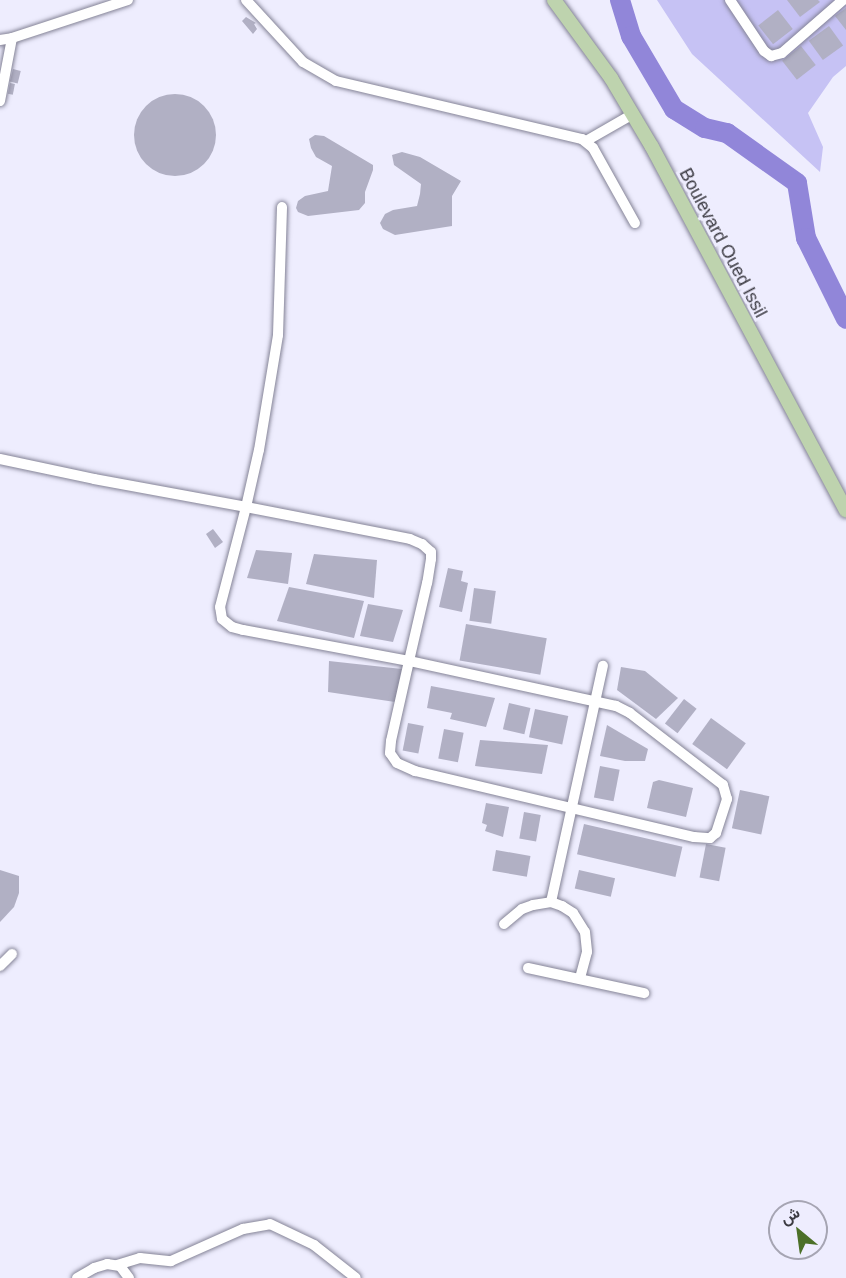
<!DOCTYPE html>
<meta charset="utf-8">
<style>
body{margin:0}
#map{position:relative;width:846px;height:1278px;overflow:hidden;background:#eeedfe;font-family:Arial,Vazirmatn,sans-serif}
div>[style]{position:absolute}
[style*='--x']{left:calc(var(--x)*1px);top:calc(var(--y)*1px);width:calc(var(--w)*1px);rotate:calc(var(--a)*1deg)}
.green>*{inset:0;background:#c6c2f4}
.river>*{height:20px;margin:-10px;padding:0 10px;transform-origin:10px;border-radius:10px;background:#9186d9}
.building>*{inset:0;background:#b1b0c4;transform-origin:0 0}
.round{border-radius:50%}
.roads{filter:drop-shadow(0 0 2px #848396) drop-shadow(0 0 2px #848396)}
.minor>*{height:10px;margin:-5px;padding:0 5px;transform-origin:5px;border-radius:5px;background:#fff}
.major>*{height:14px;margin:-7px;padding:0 7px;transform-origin:7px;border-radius:7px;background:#bed3ae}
span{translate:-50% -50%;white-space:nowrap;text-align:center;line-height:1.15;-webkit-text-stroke:6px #eeedfe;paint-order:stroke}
.street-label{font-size:18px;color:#3b3a42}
.north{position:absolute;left:768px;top:1200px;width:60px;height:60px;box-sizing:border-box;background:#eeedfe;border:2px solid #a6a5b3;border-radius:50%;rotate:331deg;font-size:16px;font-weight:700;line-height:24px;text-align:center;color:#3b3a42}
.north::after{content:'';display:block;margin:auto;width:21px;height:27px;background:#4c7028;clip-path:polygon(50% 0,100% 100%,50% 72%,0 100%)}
</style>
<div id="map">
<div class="green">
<div style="clip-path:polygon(657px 0,846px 0,846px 66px,833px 77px,808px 113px,823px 147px,820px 172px,692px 54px)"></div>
</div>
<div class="river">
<div style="--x:620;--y:0;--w:38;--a:73"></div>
<div style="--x:631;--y:36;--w:85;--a:59.5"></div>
<div style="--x:674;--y:109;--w:36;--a:32"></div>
<div style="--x:705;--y:128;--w:23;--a:13"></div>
<div style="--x:727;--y:133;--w:86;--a:35.5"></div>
<div style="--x:797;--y:183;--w:56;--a:80.7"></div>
<div style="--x:806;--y:238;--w:90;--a:63.7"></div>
</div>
<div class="building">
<div style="clip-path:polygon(787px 0,818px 0,820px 2px,800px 17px)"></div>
<div style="clip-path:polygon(846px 8px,846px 30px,835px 16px)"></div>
<div style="left:778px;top:10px;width:24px;height:25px;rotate:52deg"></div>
<div style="clip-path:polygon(246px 17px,256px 23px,254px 24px,257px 29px,253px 34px,242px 21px)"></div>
<div style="left:829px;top:26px;width:24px;height:25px;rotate:54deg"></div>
<div style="left:801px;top:46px;width:24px;height:24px;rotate:52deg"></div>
<div style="left:13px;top:69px;width:8px;height:13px;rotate:14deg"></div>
<div style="left:10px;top:83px;width:5px;height:11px;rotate:11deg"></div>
<div class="round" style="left:134px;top:94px;width:82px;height:82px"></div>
<div style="clip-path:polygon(315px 135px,324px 136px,373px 165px,373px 170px,365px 192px,365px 203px,359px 210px,308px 216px,298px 212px,296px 208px,298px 201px,305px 196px,328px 191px,332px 166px,316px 157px,311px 148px,309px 139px)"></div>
<div style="clip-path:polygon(402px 152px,420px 157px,461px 181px,452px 196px,452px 226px,395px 235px,383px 229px,380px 223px,385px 214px,393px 210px,417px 206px,420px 194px,421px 184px,394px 165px,392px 155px)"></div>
<div style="clip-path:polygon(213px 529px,223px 542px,215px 548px,206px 534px)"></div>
<div style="clip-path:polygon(256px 550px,292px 553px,288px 584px,247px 578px)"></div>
<div style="clip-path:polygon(314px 554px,377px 560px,374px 598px,306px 584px)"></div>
<div style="clip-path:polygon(448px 568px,463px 571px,461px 581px,468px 583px,462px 612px,439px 607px)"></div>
<div style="clip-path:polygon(289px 587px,364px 601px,354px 638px,277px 621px)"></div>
<div style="left:474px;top:588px;width:22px;height:33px;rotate:8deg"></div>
<div style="clip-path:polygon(368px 604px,403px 610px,393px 642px,360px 636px)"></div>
<div style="left:466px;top:624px;width:82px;height:37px;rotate:10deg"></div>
<div style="clip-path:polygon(329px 661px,402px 669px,395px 702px,328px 692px)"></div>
<div style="clip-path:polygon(621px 667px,645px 671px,678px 698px,656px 719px,617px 690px)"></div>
<div style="clip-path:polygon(431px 686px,495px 698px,486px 727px,450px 719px,452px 713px,427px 708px)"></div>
<div style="left:684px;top:699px;width:16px;height:31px;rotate:38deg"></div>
<div style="left:509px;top:703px;width:22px;height:27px;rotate:13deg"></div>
<div style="left:535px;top:709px;width:34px;height:29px;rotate:12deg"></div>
<div style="left:711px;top:718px;width:43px;height:32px;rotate:36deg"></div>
<div style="left:408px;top:723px;width:16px;height:28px;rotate:11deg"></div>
<div style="clip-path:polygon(607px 725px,648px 749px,645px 761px,625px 761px,600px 756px)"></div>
<div style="left:444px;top:729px;width:20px;height:30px;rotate:11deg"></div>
<div style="clip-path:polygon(480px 740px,548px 745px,542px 774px,475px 766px)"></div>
<div style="left:600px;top:766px;width:20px;height:32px;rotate:11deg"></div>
<div style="clip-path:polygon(659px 780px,693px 788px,686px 817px,647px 808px,653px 782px)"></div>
<div style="left:740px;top:790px;width:30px;height:39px;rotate:12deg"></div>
<div style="clip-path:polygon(486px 803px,509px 807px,503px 837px,485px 831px,487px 825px,482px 823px)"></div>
<div style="left:524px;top:812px;width:17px;height:27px;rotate:10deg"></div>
<div style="left:584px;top:824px;width:101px;height:31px;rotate:13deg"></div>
<div style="left:706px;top:844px;width:20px;height:34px;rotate:11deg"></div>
<div style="left:496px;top:850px;width:35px;height:21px;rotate:10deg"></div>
<div style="clip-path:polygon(0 870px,19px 876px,19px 893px,14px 907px,0 922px)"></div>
<div style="left:579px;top:870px;width:37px;height:19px;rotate:13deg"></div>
</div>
<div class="roads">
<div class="minor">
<div style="--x:246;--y:0;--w:84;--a:47.4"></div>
<div style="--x:303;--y:62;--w:38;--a:30"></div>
<div style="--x:336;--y:81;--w:253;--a:13.3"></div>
<div style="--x:582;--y:139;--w:14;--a:39"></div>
<div style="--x:593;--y:148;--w:86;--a:60.8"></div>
<div style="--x:730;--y:0;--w:61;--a:56.3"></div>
<div style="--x:764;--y:51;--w:9;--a:36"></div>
<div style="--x:771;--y:56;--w:11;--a:-15"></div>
<div style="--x:782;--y:53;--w:81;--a:-41"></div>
<div style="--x:0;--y:40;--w:12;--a:-9"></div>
<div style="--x:12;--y:38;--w:122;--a:-18.1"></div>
<div style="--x:0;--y:101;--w:64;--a:-79.2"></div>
<div style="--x:586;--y:141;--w:54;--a:-29.9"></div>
<div style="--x:0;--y:459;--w:96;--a:12"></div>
<div style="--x:94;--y:479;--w:155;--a:10.4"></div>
<div style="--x:246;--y:507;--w:167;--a:11"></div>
<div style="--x:410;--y:539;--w:13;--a:23"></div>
<div style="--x:422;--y:544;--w:12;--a:42"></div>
<div style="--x:431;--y:552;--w:7;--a:90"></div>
<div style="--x:431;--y:559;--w:24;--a:99"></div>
<div style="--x:427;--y:583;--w:80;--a:103"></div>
<div style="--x:409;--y:661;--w:82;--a:102.7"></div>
<div style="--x:391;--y:741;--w:12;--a:95"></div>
<div style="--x:390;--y:753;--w:12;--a:55"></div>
<div style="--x:397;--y:763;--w:20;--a:24"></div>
<div style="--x:415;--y:771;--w:287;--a:13.3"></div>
<div style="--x:694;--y:837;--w:16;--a:4"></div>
<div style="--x:710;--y:838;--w:8;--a:-40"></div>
<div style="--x:716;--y:833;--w:36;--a:-72"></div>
<div style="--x:727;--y:799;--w:15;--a:-106"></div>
<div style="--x:723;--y:785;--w:118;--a:-142.3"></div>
<div style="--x:630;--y:713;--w:16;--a:-153"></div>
<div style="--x:616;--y:706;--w:212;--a:-167.7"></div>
<div style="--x:409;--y:661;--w:169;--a:-169.4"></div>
<div style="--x:243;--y:630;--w:11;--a:-165"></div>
<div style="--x:232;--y:627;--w:13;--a:-141"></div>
<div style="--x:222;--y:619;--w:12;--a:-99"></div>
<div style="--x:220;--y:607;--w:103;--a:-75.4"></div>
<div style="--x:246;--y:507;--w:58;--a:-77.2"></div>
<div style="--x:259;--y:450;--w:117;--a:-80.6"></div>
<div style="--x:278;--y:335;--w:128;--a:-88.2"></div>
<div style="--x:551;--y:902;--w:242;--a:-77.6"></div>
<div style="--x:504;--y:924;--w:23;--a:-40"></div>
<div style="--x:522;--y:909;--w:12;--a:-20"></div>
<div style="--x:533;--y:905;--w:18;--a:-9"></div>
<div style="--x:551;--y:902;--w:12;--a:20"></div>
<div style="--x:562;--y:906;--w:13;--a:32"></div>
<div style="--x:573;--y:913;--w:22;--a:58"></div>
<div style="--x:585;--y:932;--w:20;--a:84"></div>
<div style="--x:587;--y:952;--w:27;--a:105"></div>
<div style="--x:0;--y:966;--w:17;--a:-45"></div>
<div style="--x:528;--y:968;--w:119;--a:12.2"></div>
<div style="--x:117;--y:1265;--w:24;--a:-17"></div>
<div style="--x:140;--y:1258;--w:31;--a:6"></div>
<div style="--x:171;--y:1261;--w:79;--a:-24"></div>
<div style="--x:243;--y:1229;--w:27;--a:-10"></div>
<div style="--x:270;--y:1224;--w:49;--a:25.5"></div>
<div style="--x:314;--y:1245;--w:53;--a:38.2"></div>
<div style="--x:77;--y:1278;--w:20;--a:-30"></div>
<div style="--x:94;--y:1268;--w:14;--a:-17"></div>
<div style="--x:107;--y:1264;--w:13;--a:9"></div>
<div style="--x:120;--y:1266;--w:15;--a:53"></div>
</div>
<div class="major">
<div style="--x:554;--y:0;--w:97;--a:53.8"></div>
<div style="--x:611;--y:78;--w:80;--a:59.3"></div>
<div style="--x:652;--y:147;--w:412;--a:61.9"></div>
</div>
</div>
<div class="street-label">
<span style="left:723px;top:243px;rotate:62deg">Boulevard Oued Issil</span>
</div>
<div class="north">ش</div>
</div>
